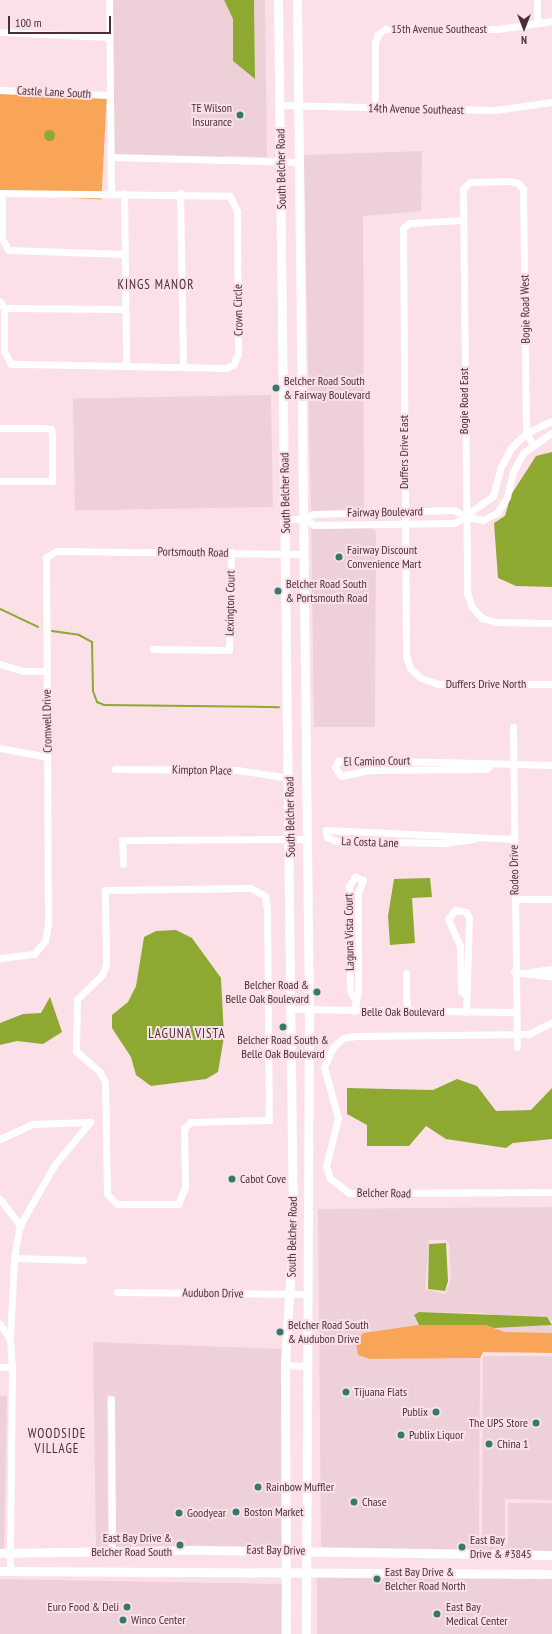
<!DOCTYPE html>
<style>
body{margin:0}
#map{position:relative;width:552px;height:1634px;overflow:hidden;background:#fbe0e7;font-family:"PT Sans Narrow",sans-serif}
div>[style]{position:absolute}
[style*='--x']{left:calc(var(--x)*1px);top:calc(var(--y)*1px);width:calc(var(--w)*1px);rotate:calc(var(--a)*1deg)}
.built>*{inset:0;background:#eed1d8;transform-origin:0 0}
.green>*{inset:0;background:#f9a558;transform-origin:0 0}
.water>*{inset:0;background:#8ea931}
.round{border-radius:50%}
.stream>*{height:2px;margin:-1px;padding:0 1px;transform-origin:1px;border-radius:1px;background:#8ea931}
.minor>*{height:7px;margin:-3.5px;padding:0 3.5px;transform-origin:3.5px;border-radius:3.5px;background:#fff}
.major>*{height:9px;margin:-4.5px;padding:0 4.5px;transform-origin:4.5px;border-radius:4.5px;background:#fff}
.dots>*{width:11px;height:11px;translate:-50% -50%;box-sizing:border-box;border:2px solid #fbe0e7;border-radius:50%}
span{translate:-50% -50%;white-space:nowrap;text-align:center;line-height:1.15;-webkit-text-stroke:4px #fbe0e7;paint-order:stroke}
.street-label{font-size:12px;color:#493037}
.poi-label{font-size:12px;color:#493037}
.right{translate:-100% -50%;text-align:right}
.left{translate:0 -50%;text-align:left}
.neighbourhood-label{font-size:13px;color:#493037;letter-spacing:1px}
.north{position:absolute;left:504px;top:8px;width:40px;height:40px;-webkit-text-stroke:3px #fbe0e7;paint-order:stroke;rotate:180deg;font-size:11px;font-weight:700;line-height:16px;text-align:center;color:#493037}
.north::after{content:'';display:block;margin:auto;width:14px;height:18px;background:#493037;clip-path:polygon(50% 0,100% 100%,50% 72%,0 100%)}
.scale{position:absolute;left:8px;top:16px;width:103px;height:18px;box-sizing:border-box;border:2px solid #493037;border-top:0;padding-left:5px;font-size:12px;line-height:14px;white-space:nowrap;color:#493037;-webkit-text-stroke:3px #fbe0e7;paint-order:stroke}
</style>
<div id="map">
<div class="built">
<div style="clip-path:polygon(106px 0,224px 0,233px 19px,233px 61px,255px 79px,254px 0,265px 0,267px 157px,224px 156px,223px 162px,108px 159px)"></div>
<div style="clip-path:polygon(422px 151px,421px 211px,363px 216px,364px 514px,311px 515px,304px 155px)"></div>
<div style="left:271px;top:395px;width:112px;height:198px;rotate:89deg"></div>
<div style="clip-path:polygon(311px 523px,364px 523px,376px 532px,375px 727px,314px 727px)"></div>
<div style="clip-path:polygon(evenodd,552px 1207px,552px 1321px,479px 1313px,419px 1312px,414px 1317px,419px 1325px,363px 1333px,370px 1359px,480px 1358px,479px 1543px,482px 1546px,504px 1547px,508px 1544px,508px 1503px,552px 1503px,552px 1551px,321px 1547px,318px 1209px,552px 1207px,429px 1240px,446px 1240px,449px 1243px,451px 1280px,445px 1294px,425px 1289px,429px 1240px)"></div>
<div style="clip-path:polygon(552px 1325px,552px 1333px,505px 1332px,494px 1328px)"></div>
<div style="clip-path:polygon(93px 1342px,282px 1349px,282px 1547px,116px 1547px,114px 1396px,107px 1395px,108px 1548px,96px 1548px)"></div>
<div style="clip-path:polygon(483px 1356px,552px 1356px,552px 1500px,505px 1499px,505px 1544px,482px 1543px)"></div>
<div style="clip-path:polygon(0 1396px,7px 1396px,4px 1549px,0 1549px)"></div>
<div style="left:317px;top:1577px;width:235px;height:57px"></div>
<div style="left:0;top:1579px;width:282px;height:55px;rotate:1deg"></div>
</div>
<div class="green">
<div style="left:0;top:89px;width:107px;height:105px;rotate:3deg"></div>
<div style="clip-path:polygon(418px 1325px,485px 1325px,505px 1332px,552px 1333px,552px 1353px,483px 1352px,480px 1358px,370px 1359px,358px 1355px,356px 1344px,363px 1333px)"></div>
</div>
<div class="water">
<div style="clip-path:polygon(224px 0,254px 0,255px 79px,233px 61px,233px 19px)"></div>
<div class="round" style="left:43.5px;top:129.5px;width:11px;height:11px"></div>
<div style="clip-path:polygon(552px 452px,552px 587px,516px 586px,498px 578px,494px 523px,505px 516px,511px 495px,536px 456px)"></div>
<div style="clip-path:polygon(430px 878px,432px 897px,412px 898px,415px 943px,390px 945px,388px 916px,394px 879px)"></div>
<div style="clip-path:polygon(176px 930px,192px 938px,221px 978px,224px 1037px,218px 1072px,206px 1079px,151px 1086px,136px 1075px,131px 1057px,112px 1028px,112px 1015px,128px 1002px,136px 986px,144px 937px,156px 931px)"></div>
<div style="clip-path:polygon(50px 997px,62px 1032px,43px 1044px,17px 1041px,0 1045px,0 1023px,23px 1014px,41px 1013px)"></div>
<div style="clip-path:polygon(457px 1079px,477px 1086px,496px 1111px,531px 1110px,552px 1088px,552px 1139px,513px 1143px,506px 1148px,446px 1139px,426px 1126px,409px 1146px,367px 1146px,367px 1125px,347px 1114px,347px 1088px,433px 1090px)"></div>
<div style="clip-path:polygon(446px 1243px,448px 1281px,445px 1291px,428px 1289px,429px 1244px)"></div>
<div style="clip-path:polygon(419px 1312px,547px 1317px,552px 1325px,494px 1328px,485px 1325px,419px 1325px,414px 1315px)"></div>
</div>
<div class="stream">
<div style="--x:0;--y:609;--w:42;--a:25.3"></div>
<div style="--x:52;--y:631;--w:27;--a:8"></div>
<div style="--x:79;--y:635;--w:15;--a:28"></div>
<div style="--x:92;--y:642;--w:49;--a:88.8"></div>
<div style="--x:93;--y:691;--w:12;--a:70"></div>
<div style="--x:97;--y:702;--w:8;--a:23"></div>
<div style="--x:104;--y:705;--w:175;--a:0.7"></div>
</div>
<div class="minor">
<div style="--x:109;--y:0;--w:192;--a:89.4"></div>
<div style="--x:537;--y:23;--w:23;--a:-90"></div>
<div style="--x:0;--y:32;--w:109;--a:2.6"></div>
<div style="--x:0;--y:90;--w:108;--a:2.7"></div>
<div style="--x:280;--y:105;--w:215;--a:1.3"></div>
<div style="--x:495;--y:110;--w:58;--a:-8"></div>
<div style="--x:375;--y:108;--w:65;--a:-90"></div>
<div style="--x:375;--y:43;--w:9;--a:-72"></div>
<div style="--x:378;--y:34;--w:9;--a:-36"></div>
<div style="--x:385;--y:29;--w:113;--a:0"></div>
<div style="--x:498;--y:29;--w:55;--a:-8.4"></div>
<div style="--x:110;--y:157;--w:189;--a:1.5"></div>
<div style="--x:0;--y:193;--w:230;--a:0.7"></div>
<div style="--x:230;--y:196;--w:17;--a:65"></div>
<div style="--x:237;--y:211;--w:143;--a:89.6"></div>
<div style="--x:238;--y:354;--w:12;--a:114"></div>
<div style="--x:233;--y:365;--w:8;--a:157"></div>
<div style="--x:226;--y:368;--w:215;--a:-178.9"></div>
<div style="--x:11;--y:364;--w:15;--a:-118"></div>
<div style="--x:4;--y:351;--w:43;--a:-90"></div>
<div style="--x:4;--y:308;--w:8;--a:-120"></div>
<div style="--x:2;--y:193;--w:45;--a:90"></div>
<div style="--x:2;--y:238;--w:13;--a:63"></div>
<div style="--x:8;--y:250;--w:117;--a:2"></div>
<div style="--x:124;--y:193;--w:173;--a:89.3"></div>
<div style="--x:180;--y:193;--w:174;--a:89"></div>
<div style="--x:463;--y:220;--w:54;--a:176.8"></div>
<div style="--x:409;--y:223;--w:8;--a:140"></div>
<div style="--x:403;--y:228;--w:427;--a:89.6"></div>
<div style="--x:406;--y:655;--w:14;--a:73"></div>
<div style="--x:410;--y:668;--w:15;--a:42"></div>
<div style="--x:421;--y:678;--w:18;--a:19"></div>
<div style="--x:438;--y:684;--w:114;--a:0"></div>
<div style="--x:4;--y:308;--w:121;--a:0.5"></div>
<div style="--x:0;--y:428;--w:44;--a:0"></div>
<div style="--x:44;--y:428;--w:7;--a:8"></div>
<div style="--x:51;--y:429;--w:6;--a:81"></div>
<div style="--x:52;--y:435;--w:46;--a:90"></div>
<div style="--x:52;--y:481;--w:52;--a:180"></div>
<div style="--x:533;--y:444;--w:13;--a:-122"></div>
<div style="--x:526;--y:433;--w:244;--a:-90.7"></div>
<div style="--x:523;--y:189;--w:8;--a:-130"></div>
<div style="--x:518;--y:183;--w:8;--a:-166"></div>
<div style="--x:510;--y:181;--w:40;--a:178.6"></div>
<div style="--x:470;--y:182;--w:10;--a:135"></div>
<div style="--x:463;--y:189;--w:404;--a:89.4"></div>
<div style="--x:467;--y:593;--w:15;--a:70"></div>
<div style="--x:472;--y:607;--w:15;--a:48"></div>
<div style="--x:482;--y:618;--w:15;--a:16"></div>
<div style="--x:496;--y:622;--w:56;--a:1"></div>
<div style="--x:285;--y:519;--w:20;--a:0"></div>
<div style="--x:305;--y:519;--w:11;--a:34"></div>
<div style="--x:314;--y:525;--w:141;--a:-0.8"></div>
<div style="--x:455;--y:523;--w:47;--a:-35.4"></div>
<div style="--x:493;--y:496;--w:28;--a:-75"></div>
<div style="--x:500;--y:469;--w:24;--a:-62"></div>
<div style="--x:511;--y:448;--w:21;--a:-45"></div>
<div style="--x:526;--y:433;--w:29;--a:-25"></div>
<div style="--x:305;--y:519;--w:9;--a:-32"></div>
<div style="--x:313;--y:514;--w:141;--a:-1.6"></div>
<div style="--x:454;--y:510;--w:13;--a:32"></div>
<div style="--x:465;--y:517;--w:18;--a:9"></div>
<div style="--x:483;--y:520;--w:16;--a:-27"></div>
<div style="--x:497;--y:513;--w:19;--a:-58"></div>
<div style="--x:507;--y:497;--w:26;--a:-77"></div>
<div style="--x:513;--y:472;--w:21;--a:-62"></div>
<div style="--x:523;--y:453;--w:35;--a:-35"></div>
<div style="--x:153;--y:649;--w:76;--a:0.8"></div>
<div style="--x:229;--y:650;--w:98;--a:-88.8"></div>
<div style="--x:0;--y:664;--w:24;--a:17"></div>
<div style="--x:23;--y:671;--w:23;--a:0"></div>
<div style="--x:513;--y:727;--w:320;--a:89.3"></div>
<div style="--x:0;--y:748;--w:48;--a:10.8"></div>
<div style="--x:491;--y:764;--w:7;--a:135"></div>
<div style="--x:486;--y:769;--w:117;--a:179.5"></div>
<div style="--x:369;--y:770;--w:29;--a:168"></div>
<div style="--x:341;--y:776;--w:11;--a:-124"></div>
<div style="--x:335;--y:767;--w:7;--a:-63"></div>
<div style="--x:338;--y:761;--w:13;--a:-4"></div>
<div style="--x:351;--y:760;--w:201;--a:1.4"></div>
<div style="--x:115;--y:769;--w:122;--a:0.5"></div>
<div style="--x:237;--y:770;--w:53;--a:8.7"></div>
<div style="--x:474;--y:839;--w:28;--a:172"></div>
<div style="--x:446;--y:843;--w:110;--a:-179"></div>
<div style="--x:336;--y:841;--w:10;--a:-156"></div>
<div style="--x:327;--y:837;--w:7;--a:-98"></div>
<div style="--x:326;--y:830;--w:188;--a:2.7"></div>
<div style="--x:123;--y:864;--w:24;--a:-92"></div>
<div style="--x:122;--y:840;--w:184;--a:-0.3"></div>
<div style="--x:251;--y:888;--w:16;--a:30"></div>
<div style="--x:265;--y:896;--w:12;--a:81"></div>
<div style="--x:267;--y:908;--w:212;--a:89.5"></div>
<div style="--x:269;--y:1120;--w:78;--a:178.5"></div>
<div style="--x:191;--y:1122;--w:9;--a:139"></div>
<div style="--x:184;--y:1128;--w:59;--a:89"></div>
<div style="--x:185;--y:1187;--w:18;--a:112"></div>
<div style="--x:178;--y:1204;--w:61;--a:180"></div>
<div style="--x:117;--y:1204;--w:14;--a:-135"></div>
<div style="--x:107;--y:1194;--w:112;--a:-91"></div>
<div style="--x:105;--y:1082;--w:11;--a:-117"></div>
<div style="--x:100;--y:1072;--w:32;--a:-139"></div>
<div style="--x:76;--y:1051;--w:52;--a:-88.9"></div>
<div style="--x:77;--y:999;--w:35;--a:-44"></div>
<div style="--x:102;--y:975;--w:11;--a:-68"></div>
<div style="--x:106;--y:965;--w:75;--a:-90.8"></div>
<div style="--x:105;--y:890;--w:146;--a:-0.8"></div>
<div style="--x:515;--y:899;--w:37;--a:0"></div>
<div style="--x:0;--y:958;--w:34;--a:-7"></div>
<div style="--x:34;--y:954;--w:17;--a:-50"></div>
<div style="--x:45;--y:941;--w:17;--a:-80"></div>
<div style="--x:48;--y:924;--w:367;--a:-90.3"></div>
<div style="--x:46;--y:557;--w:13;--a:-29"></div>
<div style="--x:57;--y:551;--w:246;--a:0.7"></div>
<div style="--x:514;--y:972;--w:38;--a:7"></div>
<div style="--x:531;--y:972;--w:21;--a:-8"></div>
<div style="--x:406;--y:973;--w:39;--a:89"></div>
<div style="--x:466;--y:995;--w:6;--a:-141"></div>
<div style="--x:461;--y:991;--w:45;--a:-91.3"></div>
<div style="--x:460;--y:946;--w:30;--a:-114"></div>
<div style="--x:448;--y:919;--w:11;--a:-52"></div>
<div style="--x:455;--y:910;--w:11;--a:10"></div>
<div style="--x:466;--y:912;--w:7;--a:63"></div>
<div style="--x:469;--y:918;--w:94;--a:91.8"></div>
<div style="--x:291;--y:1009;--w:224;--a:0.8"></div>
<div style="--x:354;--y:1011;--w:19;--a:-78"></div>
<div style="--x:358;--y:992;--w:99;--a:-90"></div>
<div style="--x:358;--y:893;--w:14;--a:-69"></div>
<div style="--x:363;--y:880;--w:9;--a:-159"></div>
<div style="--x:355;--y:877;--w:11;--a:124"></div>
<div style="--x:349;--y:886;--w:105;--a:89.5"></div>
<div style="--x:350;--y:991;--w:10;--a:61"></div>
<div style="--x:552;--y:1022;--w:27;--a:153"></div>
<div style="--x:528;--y:1034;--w:172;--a:179.3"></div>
<div style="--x:356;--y:1036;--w:13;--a:171"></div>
<div style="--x:343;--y:1038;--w:13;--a:138"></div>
<div style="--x:333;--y:1047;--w:22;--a:114"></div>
<div style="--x:324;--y:1067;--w:53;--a:74.6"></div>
<div style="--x:338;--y:1118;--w:49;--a:104"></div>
<div style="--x:326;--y:1166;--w:13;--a:72"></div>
<div style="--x:330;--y:1178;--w:24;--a:38"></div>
<div style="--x:349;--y:1193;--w:203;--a:-0.3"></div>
<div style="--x:0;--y:1139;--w:35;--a:-25"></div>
<div style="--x:32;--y:1124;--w:58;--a:-2"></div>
<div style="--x:0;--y:1199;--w:34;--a:53"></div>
<div style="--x:14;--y:1258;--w:69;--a:1.7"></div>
<div style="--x:117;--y:1292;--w:191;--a:0.6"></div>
<div style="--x:0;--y:1324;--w:18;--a:56"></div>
<div style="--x:10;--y:1339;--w:28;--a:86"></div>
<div style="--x:12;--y:1367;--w:204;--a:90.6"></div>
<div style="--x:10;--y:1338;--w:80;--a:-87.1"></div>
<div style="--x:14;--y:1258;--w:34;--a:-80"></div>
<div style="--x:20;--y:1225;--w:70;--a:-60.2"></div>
<div style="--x:55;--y:1164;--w:55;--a:-50.2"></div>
<div style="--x:285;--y:1365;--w:20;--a:3"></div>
<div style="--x:0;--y:1367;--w:12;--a:0"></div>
<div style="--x:111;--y:1399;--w:152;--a:89.6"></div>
</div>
<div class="major">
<div style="--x:278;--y:0;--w:1229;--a:89.3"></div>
<div style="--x:293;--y:1229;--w:136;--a:93.4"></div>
<div style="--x:285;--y:1365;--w:269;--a:89.8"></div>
<div style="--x:297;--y:0;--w:1010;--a:89.32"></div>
<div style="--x:309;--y:1010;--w:624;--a:90.28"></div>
<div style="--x:0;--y:1553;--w:200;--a:-0.9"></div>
<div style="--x:200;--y:1550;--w:352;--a:0.8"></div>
<div style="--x:0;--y:1571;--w:552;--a:0.31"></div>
</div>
<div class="dots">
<div style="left:240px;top:115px;background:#34796e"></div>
<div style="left:276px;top:388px;background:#34796e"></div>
<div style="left:339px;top:557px;background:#34796e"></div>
<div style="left:278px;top:591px;background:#34796e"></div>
<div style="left:317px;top:992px;background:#34796e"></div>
<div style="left:283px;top:1027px;background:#34796e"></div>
<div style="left:232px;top:1179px;background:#34796e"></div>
<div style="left:280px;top:1332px;background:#34796e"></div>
<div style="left:346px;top:1392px;background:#34796e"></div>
<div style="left:436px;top:1412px;background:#34796e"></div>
<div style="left:536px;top:1423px;background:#34796e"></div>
<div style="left:401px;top:1435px;background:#34796e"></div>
<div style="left:489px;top:1444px;background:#34796e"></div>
<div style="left:258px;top:1487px;background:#34796e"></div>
<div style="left:354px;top:1502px;background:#34796e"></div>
<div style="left:236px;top:1512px;background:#34796e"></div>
<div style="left:179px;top:1513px;background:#34796e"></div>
<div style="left:180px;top:1545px;background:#34796e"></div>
<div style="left:462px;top:1547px;background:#34796e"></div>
<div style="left:377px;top:1579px;background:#34796e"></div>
<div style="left:127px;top:1607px;background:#34796e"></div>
<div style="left:437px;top:1614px;background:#34796e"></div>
<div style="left:123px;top:1620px;background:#34796e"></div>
</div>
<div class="street-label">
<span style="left:439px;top:29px">15th Avenue Southeast</span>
<span style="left:54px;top:92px;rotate:3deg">Castle Lane South</span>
<span style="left:416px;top:109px;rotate:1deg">14th Avenue Southeast</span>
<span style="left:281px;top:169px;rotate:-91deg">South Belcher Road</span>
<span style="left:525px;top:309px;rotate:-91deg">Bogie Road West</span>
<span style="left:238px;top:310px;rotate:-91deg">Crown Circle</span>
<span style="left:464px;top:401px;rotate:-90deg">Bogie Road East</span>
<span style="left:404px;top:452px;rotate:-90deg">Duffers Drive East</span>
<span style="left:285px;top:493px;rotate:-91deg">South Belcher Road</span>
<span style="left:385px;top:512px;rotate:-1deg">Fairway Boulevard</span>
<span style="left:193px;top:552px;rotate:1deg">Portsmouth Road</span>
<span style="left:230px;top:603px;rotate:-89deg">Lexington Court</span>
<span style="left:486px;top:684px">Duffers Drive North</span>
<span style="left:47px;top:721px;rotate:-91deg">Cromwell Drive</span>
<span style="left:377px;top:761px;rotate:-1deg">El Camino Court</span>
<span style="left:202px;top:770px;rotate:1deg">Kimpton Place</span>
<span style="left:290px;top:817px;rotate:-91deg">South Belcher Road</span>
<span style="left:370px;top:842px;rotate:2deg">La Costa Lane</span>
<span style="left:514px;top:870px;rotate:-91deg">Rodeo Drive</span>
<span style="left:349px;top:932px;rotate:-91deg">Laguna Vista Court</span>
<span style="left:403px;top:1012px">Belle Oak Boulevard</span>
<span style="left:384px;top:1193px;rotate:1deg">Belcher Road</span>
<span style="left:292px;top:1237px;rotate:-89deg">South Belcher Road</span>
<span style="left:213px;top:1293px;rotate:1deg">Audubon Drive</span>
<span style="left:276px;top:1550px;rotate:1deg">East Bay Drive</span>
</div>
<div class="poi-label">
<span class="right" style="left:232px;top:115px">TE Wilson<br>Insurance</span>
<span class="left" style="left:284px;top:388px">Belcher Road South<br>&amp; Fairway Boulevard</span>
<span class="left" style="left:347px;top:557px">Fairway Discount<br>Convenience Mart</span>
<span class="left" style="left:286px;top:591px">Belcher Road South<br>&amp; Portsmouth Road</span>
<span class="right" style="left:309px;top:992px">Belcher Road &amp;<br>Belle Oak Boulevard</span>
<span style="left:283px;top:1047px">Belcher Road South &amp;<br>Belle Oak Boulevard</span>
<span class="left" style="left:240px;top:1179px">Cabot Cove</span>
<span class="left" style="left:288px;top:1332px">Belcher Road South<br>&amp; Audubon Drive</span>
<span class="left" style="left:354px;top:1392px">Tijuana Flats</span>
<span class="right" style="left:428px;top:1412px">Publix</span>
<span class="right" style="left:528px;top:1423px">The UPS Store</span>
<span class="left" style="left:409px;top:1435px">Publix Liquor</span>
<span class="left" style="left:497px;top:1444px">China 1</span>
<span class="left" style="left:266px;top:1487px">Rainbow Muffler</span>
<span class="left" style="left:362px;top:1502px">Chase</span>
<span class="left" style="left:244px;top:1512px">Boston Market</span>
<span class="left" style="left:187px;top:1513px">Goodyear</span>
<span class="right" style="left:172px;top:1545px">East Bay Drive &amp;<br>Belcher Road South</span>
<span class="left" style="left:470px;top:1547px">East Bay<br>Drive &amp; #3845</span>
<span class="left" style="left:385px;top:1579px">East Bay Drive &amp;<br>Belcher Road North</span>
<span class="right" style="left:119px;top:1607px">Euro Food &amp; Deli</span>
<span class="left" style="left:446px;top:1614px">East Bay<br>Medical Center</span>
<span class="left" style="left:131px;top:1620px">Winco Center</span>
</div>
<div class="neighbourhood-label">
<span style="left:156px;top:285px">KINGS MANOR</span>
<span style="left:187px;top:1034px">LAGUNA VISTA</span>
<span style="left:57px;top:1442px">WOODSIDE<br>VILLAGE</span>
</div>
<div class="north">N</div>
<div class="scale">100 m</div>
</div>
